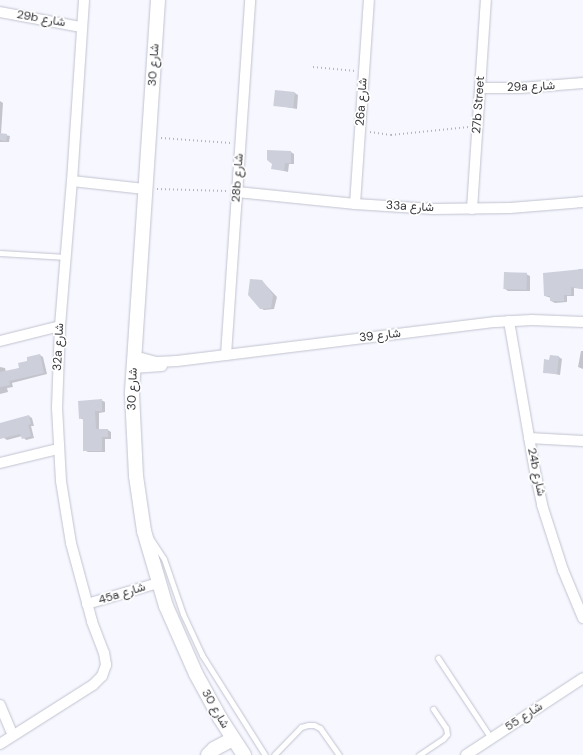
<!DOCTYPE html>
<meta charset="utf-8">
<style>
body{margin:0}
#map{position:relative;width:583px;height:755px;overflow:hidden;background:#f6f7ff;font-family:"DM Sans",Vazirmatn,sans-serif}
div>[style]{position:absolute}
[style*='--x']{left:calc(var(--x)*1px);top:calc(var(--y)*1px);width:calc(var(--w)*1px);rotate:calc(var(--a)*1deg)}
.shadow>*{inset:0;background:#0003}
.building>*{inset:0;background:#cdcfdb;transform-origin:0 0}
.path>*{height:1.5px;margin-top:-0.75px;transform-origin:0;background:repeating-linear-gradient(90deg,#b3b3ba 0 1px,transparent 0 4px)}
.roads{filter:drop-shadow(0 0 1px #c1c3cf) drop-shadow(0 0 1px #c1c3cf)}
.lane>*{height:5px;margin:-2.5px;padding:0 2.5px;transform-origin:2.5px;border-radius:2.5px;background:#fff}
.street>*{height:10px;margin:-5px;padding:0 5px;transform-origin:5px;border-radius:5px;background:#fff}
.secondary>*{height:14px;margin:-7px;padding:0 7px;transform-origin:7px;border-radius:7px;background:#fff}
span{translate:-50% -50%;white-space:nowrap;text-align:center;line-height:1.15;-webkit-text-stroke:3.5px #fff;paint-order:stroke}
.street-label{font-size:12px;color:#36363b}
</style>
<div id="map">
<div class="shadow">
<div style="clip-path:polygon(295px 93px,298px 95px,297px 109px,274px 105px)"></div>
<div style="clip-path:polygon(0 101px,3px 103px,1px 134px,10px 136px,9px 142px,0 142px)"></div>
<div style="clip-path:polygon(291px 152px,294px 154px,294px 164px,289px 164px,288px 172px,272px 168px)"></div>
<div style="clip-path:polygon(579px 269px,583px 269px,583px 289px,574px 288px,574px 296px,567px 296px,567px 302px,555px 303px,551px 301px,551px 298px,545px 296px)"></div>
<div style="clip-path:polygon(526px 274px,530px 276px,530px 291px,508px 291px,505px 289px)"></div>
<div style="clip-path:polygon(262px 281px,277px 297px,274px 309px,264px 310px,260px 308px)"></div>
<div style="clip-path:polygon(581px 351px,583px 351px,583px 369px,578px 367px)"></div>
<div style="clip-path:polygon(40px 355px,43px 357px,47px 374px,12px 383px,13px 387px,7px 388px,8px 392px,0 394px,0 367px,5px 368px,6px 372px,20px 368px)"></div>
<div style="clip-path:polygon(559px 357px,562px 359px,560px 375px,544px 372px,550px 361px)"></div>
<div style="clip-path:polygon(101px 400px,105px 402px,105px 412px,99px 413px,99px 430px,108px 430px,111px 432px,111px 439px,105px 439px,105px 452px,88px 452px,84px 450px,84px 420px,80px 418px)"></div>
<div style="clip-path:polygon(29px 416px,32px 418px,34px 426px,31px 426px,34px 438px,26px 440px,22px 436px,7px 440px,4px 438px)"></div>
</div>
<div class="building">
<div style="left:275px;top:90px;width:20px;height:16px;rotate:6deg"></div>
<div style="clip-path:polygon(0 133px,7px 134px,6px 141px,0 140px)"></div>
<div style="clip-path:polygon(267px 150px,291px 151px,291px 163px,285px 163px,284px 171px,271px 169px,272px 164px,267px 160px)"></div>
<div style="clip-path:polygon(583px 269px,583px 289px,571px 287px,571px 295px,564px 295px,564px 301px,550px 301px,550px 296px,544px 296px,543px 273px)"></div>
<div style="left:504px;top:272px;width:23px;height:17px;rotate:2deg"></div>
<div style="clip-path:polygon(250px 279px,262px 280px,273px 295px,271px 308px,260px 309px,248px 295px)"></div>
<div style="clip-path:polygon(40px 354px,44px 373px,9px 381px,10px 385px,0 387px,0 372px,19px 368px,18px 363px,27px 361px,27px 357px)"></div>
<div style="clip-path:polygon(550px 355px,559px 356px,557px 374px,543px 373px,544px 359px,549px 360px)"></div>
<div style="clip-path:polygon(102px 399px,102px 411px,95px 411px,96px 429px,108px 429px,108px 437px,102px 437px,102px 451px,83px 451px,83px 418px,79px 419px,78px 401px)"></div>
<div style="clip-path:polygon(29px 415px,31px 424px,28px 425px,31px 436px,22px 439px,20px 434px,0 439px,0 423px)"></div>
</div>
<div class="path">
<div style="--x:313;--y:67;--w:43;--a:5.3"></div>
<div style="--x:370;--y:132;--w:21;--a:8"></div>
<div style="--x:391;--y:135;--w:78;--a:-5.9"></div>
<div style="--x:161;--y:138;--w:70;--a:4.1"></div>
<div style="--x:157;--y:189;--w:70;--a:1.6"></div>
</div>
<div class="roads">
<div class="lane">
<div style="--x:0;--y:253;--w:66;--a:3.5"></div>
<div style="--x:151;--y:539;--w:24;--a:57"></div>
<div style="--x:164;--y:559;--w:58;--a:70.9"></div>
<div style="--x:183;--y:614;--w:45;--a:65.1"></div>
<div style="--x:202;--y:655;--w:118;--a:57.8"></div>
<div style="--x:438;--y:658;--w:96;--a:56.5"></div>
<div style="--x:274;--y:755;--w:39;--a:-46"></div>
<div style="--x:301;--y:727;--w:7;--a:-16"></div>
<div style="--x:308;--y:725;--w:6;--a:0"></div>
<div style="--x:314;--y:725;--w:7;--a:27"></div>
<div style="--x:320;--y:728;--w:33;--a:55"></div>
<div style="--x:419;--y:755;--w:29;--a:-34"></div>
<div style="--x:443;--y:739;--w:6;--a:-51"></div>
<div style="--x:447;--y:734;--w:6;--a:-99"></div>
<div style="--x:446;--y:728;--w:23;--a:-124"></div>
</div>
<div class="street">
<div style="--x:0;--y:12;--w:82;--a:10.5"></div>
<div style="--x:480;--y:88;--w:40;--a:0"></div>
<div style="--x:520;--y:88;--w:63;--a:-4.5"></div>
<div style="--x:72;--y:181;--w:73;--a:6.3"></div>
<div style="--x:237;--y:192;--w:119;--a:5.8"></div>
<div style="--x:355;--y:204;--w:78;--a:3.7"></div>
<div style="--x:433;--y:209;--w:77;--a:-0.7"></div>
<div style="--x:510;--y:208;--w:73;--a:-4.7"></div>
<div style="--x:355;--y:204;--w:204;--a:-86.1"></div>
<div style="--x:472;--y:209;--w:209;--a:-86.2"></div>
<div style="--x:509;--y:321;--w:152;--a:80.2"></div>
<div style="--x:535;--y:471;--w:35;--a:78"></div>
<div style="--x:542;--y:505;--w:68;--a:72.1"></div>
<div style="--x:563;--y:570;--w:52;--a:67.4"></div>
<div style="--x:0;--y:341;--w:62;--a:-14"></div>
<div style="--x:226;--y:355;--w:356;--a:-86.1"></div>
<div style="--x:134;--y:356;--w:24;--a:15"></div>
<div style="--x:157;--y:362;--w:20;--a:-3"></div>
<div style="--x:177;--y:361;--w:321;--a:-7"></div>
<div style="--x:496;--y:322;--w:36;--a:-3"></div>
<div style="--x:532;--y:320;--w:51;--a:2.2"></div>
<div style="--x:133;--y:368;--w:29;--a:-4"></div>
<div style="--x:529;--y:438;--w:54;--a:3.2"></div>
<div style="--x:0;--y:463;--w:60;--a:-13.6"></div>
<div style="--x:87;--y:604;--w:74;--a:-16.5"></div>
<div style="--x:0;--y:705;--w:33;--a:67"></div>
<div style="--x:0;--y:744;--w:110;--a:-32.4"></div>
<div style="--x:93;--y:685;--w:13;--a:-45"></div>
<div style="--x:102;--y:676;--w:12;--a:-70"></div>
<div style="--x:106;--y:665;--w:12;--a:-99"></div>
<div style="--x:104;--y:653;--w:34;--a:-111"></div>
<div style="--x:92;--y:621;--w:81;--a:-105.1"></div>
<div style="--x:71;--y:543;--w:63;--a:-99.2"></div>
<div style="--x:61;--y:481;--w:73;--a:-93.1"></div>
<div style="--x:57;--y:408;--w:82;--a:-87.9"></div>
<div style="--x:60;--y:326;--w:145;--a:-85.3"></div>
<div style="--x:72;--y:181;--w:181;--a:-86.2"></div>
<div style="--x:466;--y:755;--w:140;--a:-33.3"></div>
</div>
<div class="secondary">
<div style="--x:158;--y:0;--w:395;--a:93.8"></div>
<div style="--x:132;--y:394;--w:82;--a:87.2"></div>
<div style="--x:136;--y:476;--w:56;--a:81.7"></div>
<div style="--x:144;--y:531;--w:78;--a:73.7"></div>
<div style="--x:166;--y:606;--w:74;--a:66.2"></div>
<div style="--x:196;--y:674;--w:50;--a:61.4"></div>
<div style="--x:220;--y:718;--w:44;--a:57"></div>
<div style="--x:208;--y:755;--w:8;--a:-45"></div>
<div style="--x:214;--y:749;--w:21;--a:-28"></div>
</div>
</div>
<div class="street-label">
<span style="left:41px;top:19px;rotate:10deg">29b شارع</span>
<span style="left:154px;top:65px;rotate:-86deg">شارع 30</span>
<span style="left:531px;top:87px;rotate:-2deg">29a شارع</span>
<span style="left:362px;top:102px;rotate:-86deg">26a شارع</span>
<span style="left:479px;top:105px;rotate:-86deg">27b Street</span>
<span style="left:238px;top:178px;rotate:-86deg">28b شارع</span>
<span style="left:410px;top:207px;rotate:3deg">33a شارع</span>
<span style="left:380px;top:336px;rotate:-7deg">شارع 39</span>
<span style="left:59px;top:347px;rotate:-87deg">32a شارع</span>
<span style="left:133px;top:389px;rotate:-88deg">شارع 30</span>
<span style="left:536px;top:472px;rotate:78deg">24b شارع</span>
<span style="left:122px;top:594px;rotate:-17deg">45a شارع</span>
<span style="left:215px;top:709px;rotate:60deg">شارع 30</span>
<span style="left:524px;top:717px;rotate:-33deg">شارع 55</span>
</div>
</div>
